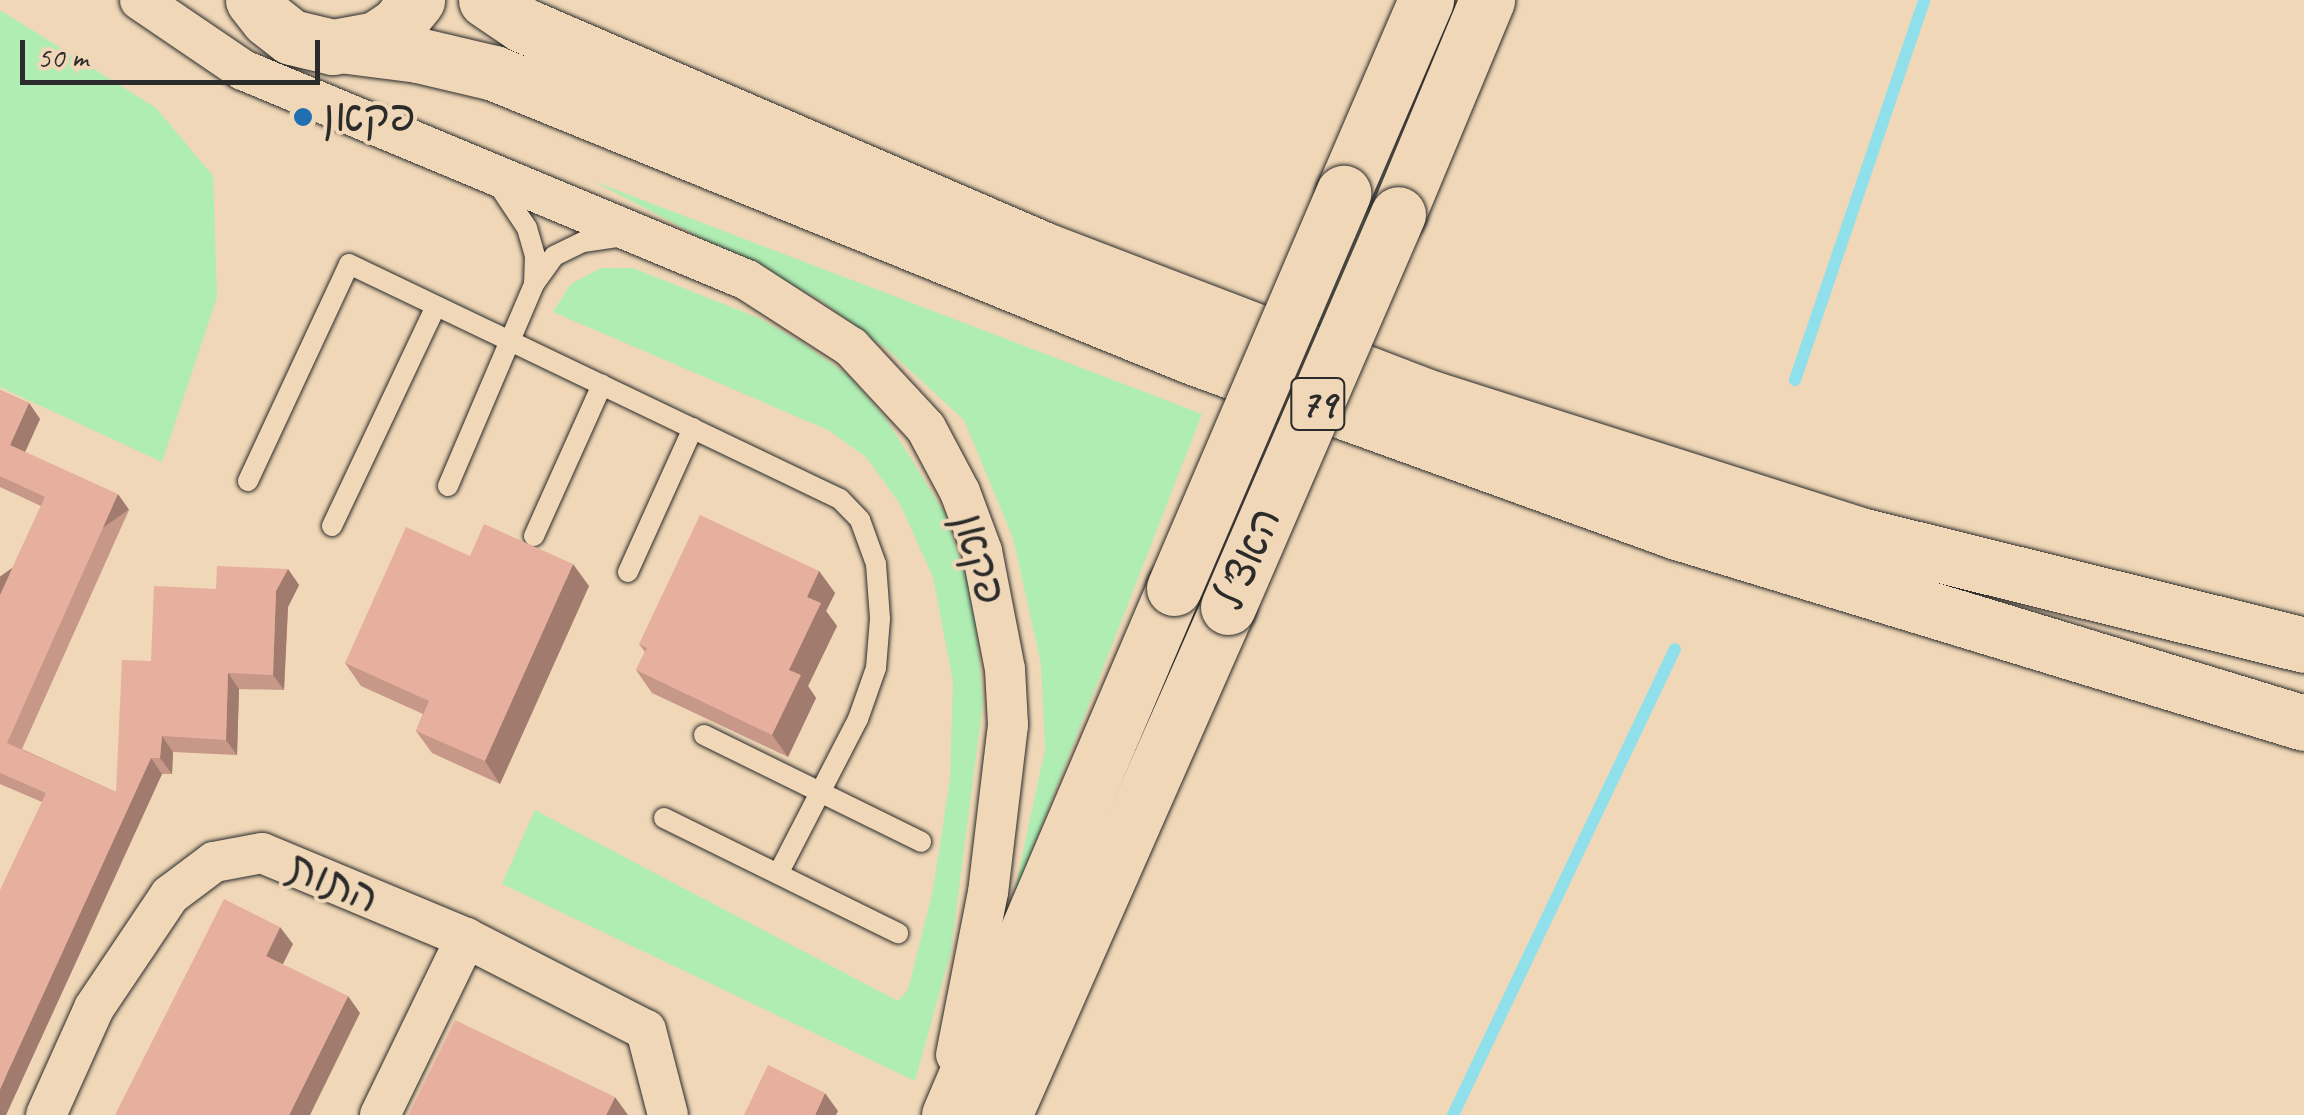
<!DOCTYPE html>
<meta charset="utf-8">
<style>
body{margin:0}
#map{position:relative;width:2304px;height:1115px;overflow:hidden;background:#efd7b7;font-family:Caveat,"Playpen Sans Hebrew",sans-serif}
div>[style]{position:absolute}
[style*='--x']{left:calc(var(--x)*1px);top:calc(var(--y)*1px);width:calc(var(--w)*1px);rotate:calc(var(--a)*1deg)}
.green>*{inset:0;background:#b0edb3}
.stream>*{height:12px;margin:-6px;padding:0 6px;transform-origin:6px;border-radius:6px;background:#8fe0eb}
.roads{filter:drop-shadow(0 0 2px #2b2b2b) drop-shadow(0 0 2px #2b2b2b)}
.lane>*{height:20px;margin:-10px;padding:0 10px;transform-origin:10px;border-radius:10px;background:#efd7b7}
.street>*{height:40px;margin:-20px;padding:0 20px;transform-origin:20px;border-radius:20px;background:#efd7b7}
.secondary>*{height:55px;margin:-27.5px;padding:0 27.5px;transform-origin:27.5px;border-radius:27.5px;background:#efd7b7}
.highway>*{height:55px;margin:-27.5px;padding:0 27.5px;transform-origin:27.5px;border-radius:27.5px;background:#efd7b7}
.bridges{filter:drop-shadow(0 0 2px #2b2b2b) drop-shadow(0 0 2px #2b2b2b)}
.secondary-bridge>*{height:55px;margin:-27.5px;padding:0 27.5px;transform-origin:27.5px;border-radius:27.5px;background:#efd7b7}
.wall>*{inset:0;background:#c79788}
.shaded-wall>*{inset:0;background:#a27b6f;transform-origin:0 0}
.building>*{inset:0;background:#e7b09e}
.dots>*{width:28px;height:28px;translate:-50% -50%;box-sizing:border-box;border:5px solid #efd7b7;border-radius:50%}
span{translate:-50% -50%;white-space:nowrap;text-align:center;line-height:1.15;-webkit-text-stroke:8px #efd7b7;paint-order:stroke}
.shield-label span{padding:2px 8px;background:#efd7b7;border:2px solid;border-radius:8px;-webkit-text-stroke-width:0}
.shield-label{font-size:40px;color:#2b2b2b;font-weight:700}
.poi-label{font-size:42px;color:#2b2b2b}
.left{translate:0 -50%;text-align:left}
.street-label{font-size:42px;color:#2b2b2b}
.scale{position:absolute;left:20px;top:40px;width:300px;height:45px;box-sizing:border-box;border:5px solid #2b2b2b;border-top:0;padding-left:12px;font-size:30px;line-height:35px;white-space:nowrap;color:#2b2b2b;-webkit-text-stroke:8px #efd7b7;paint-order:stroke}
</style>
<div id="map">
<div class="green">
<div style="clip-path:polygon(0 10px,156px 108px,213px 176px,217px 297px,162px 462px,0 387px)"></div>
<div style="clip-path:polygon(593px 181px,1202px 414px,1013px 899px,1045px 749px,1041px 664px,1013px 538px,964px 420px,888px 350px,820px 300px)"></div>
<div style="clip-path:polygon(601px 268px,633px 268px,759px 318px,804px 344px,849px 376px,887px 420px,944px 512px,974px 601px,983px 702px,951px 951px,915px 1081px,502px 884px,535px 810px,898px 1001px,908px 990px,933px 890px,950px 779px,953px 682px,933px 577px,900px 504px,866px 457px,828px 430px,553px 312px,571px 284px)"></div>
</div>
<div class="stream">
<div style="--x:1795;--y:380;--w:401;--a:-71.2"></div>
<div style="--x:1453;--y:1115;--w:516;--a:-64.53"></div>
</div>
<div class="roads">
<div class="lane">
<div style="--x:499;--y:186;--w:50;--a:56.3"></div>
<div style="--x:527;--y:228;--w:29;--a:74"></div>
<div style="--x:535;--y:256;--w:26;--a:92"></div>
<div style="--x:248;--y:481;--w:239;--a:-65"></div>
<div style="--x:349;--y:264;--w:544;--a:25.58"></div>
<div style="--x:840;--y:499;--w:29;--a:46"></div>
<div style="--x:860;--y:520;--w:47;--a:70"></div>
<div style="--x:876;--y:564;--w:55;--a:85.8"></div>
<div style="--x:880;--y:619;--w:49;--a:94.7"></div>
<div style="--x:876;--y:668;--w:54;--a:109.4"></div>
<div style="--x:858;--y:719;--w:174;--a:117.3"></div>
<div style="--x:448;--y:486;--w:220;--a:-66.9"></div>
<div style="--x:534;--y:284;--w:34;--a:-54"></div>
<div style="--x:554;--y:256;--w:32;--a:-26"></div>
<div style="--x:583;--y:242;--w:41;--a:-8.3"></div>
<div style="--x:332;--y:526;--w:243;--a:-64.7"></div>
<div style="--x:534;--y:536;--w:166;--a:-65.8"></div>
<div style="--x:628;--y:572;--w:158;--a:-65.7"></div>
<div style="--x:704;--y:735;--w:242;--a:26.2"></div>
<div style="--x:664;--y:818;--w:261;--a:26.2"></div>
</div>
<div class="street">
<div style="--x:140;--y:0;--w:125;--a:34.2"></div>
<div style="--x:243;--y:70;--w:546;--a:22.62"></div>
<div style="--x:747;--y:280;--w:124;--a:32.8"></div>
<div style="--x:851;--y:347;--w:110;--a:47.2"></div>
<div style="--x:926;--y:428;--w:72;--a:62"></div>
<div style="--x:960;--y:492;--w:63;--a:69.6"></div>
<div style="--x:982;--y:551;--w:120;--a:79"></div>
<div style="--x:1005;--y:669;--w:56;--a:86.9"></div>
<div style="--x:1008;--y:725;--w:168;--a:96.8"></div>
<div style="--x:988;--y:892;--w:166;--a:101.1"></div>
<div style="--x:46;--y:1115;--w:117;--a:-65.8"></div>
<div style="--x:94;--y:1008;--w:136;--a:-56.1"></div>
<div style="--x:170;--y:895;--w:55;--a:-36.9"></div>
<div style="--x:214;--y:862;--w:49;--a:-10.6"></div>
<div style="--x:262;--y:853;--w:221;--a:22.6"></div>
<div style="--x:466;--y:938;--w:202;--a:27.1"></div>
<div style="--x:646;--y:1030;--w:88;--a:75.5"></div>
<div style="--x:380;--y:1115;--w:197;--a:-64.1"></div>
</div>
<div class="secondary">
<div style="--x:1343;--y:193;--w:210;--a:-66.7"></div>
<div style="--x:1398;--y:214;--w:232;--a:-67.4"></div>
<div style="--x:949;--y:1115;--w:573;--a:-66.88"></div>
<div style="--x:1004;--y:1115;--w:555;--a:-66.21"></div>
</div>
<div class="highway">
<div style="--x:253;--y:0;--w:24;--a:52"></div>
<div style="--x:268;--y:19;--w:29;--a:38"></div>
<div style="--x:291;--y:37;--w:43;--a:13.4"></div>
<div style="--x:333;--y:47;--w:44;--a:-10.5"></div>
<div style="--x:376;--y:39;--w:25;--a:-34"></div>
<div style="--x:397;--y:25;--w:32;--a:-51"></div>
<div style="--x:486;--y:0;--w:45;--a:34"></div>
<div style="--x:523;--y:25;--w:565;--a:23.34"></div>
<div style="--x:1042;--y:249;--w:417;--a:21"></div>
<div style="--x:1431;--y:398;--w:446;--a:17.7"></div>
<div style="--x:1856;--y:534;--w:462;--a:13.9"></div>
<div style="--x:348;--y:46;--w:71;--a:7.3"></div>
<div style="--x:418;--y:55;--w:78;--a:13.3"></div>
<div style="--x:494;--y:73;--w:754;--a:22.11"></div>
<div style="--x:1193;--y:357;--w:515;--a:19.88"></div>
<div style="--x:1677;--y:532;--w:655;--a:16.94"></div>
</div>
</div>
<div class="bridges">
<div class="secondary-bridge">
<div style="--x:1174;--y:588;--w:430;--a:-66.8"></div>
<div style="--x:1228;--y:607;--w:428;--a:-66.6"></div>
</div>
</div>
<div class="wall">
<div style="clip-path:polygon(0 390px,29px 403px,40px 419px,25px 452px,129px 510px,22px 749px,116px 792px,151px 661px,216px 589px,288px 569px,299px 585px,288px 607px,284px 690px,239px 689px,237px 755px,173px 752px,172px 774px,162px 774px,6px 1115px,0 1115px,42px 802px,0 784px,0 595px,41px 506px,0 487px)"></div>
<div style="clip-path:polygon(470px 556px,589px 586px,500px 784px,432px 753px,416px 731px,423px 714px,361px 686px,345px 663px)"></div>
<div style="clip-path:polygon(819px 571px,835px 593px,826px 611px,837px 626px,808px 686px,816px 698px,788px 757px,652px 693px,636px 670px,645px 652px,639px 644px)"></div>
</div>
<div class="shaded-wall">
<div style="clip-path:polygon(29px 403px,40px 419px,21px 461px,10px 445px)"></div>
<div style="left:118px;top:494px;width:19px;height:273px;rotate:55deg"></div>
<div style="clip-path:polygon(573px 564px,589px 586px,500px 784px,485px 761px)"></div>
<div style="clip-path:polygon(288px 569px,299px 585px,288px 607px,284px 690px,273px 675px,276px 591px)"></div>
<div style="clip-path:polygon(819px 571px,835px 593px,826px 611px,837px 626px,808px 686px,816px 698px,788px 757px,772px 735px,807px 597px)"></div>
<div style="clip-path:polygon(228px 673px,239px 689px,237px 755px,226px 740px)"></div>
<div style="clip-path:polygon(162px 736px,173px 752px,172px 774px,160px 758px)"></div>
<div style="clip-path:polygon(151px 758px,162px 774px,6px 1115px,0 1115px,0 1089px)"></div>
<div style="clip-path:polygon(280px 927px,293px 944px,278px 974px,266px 956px)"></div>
<div style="clip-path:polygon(348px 996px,360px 1013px,310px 1115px,289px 1115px)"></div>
<div style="clip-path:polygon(825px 1093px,838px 1111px,836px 1115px,815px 1115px)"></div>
<div style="clip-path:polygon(615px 1097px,628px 1115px,606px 1115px)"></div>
</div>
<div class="building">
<div style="clip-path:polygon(0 390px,29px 403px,10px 445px,118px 494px,7px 743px,116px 792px,122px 660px,151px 661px,154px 586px,216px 589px,217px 566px,288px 569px,276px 591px,273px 675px,228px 673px,226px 740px,162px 736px,160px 758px,151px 758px,0 1089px,0 890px,46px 793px,0 773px,0 595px,45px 497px,0 476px)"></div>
<div style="clip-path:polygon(700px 515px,819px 571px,807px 597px,821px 603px,789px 670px,801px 675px,772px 735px,636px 670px,647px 648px,639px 644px)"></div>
<div style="clip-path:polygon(484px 524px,573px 564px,485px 761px,416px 731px,429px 701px,345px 663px,406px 527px,470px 556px)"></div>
<div style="clip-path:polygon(224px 899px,280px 927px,266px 956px,348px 996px,289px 1115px,115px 1115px)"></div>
<div style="clip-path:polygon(455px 1020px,615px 1097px,606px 1115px,408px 1115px)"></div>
<div style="clip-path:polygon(768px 1065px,825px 1093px,815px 1115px,744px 1115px)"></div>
</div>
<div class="dots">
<div style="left:303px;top:117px;background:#1f6fb2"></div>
</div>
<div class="shield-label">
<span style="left:1318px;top:404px">79</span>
</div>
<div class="poi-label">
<span class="left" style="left:323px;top:117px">פקאן</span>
</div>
<div class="street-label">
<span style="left:979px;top:559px;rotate:74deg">פקאן</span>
<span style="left:1248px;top:559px;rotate:-67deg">האצ"ל</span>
<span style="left:333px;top:883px;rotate:23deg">התות</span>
</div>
<div class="scale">50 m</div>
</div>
